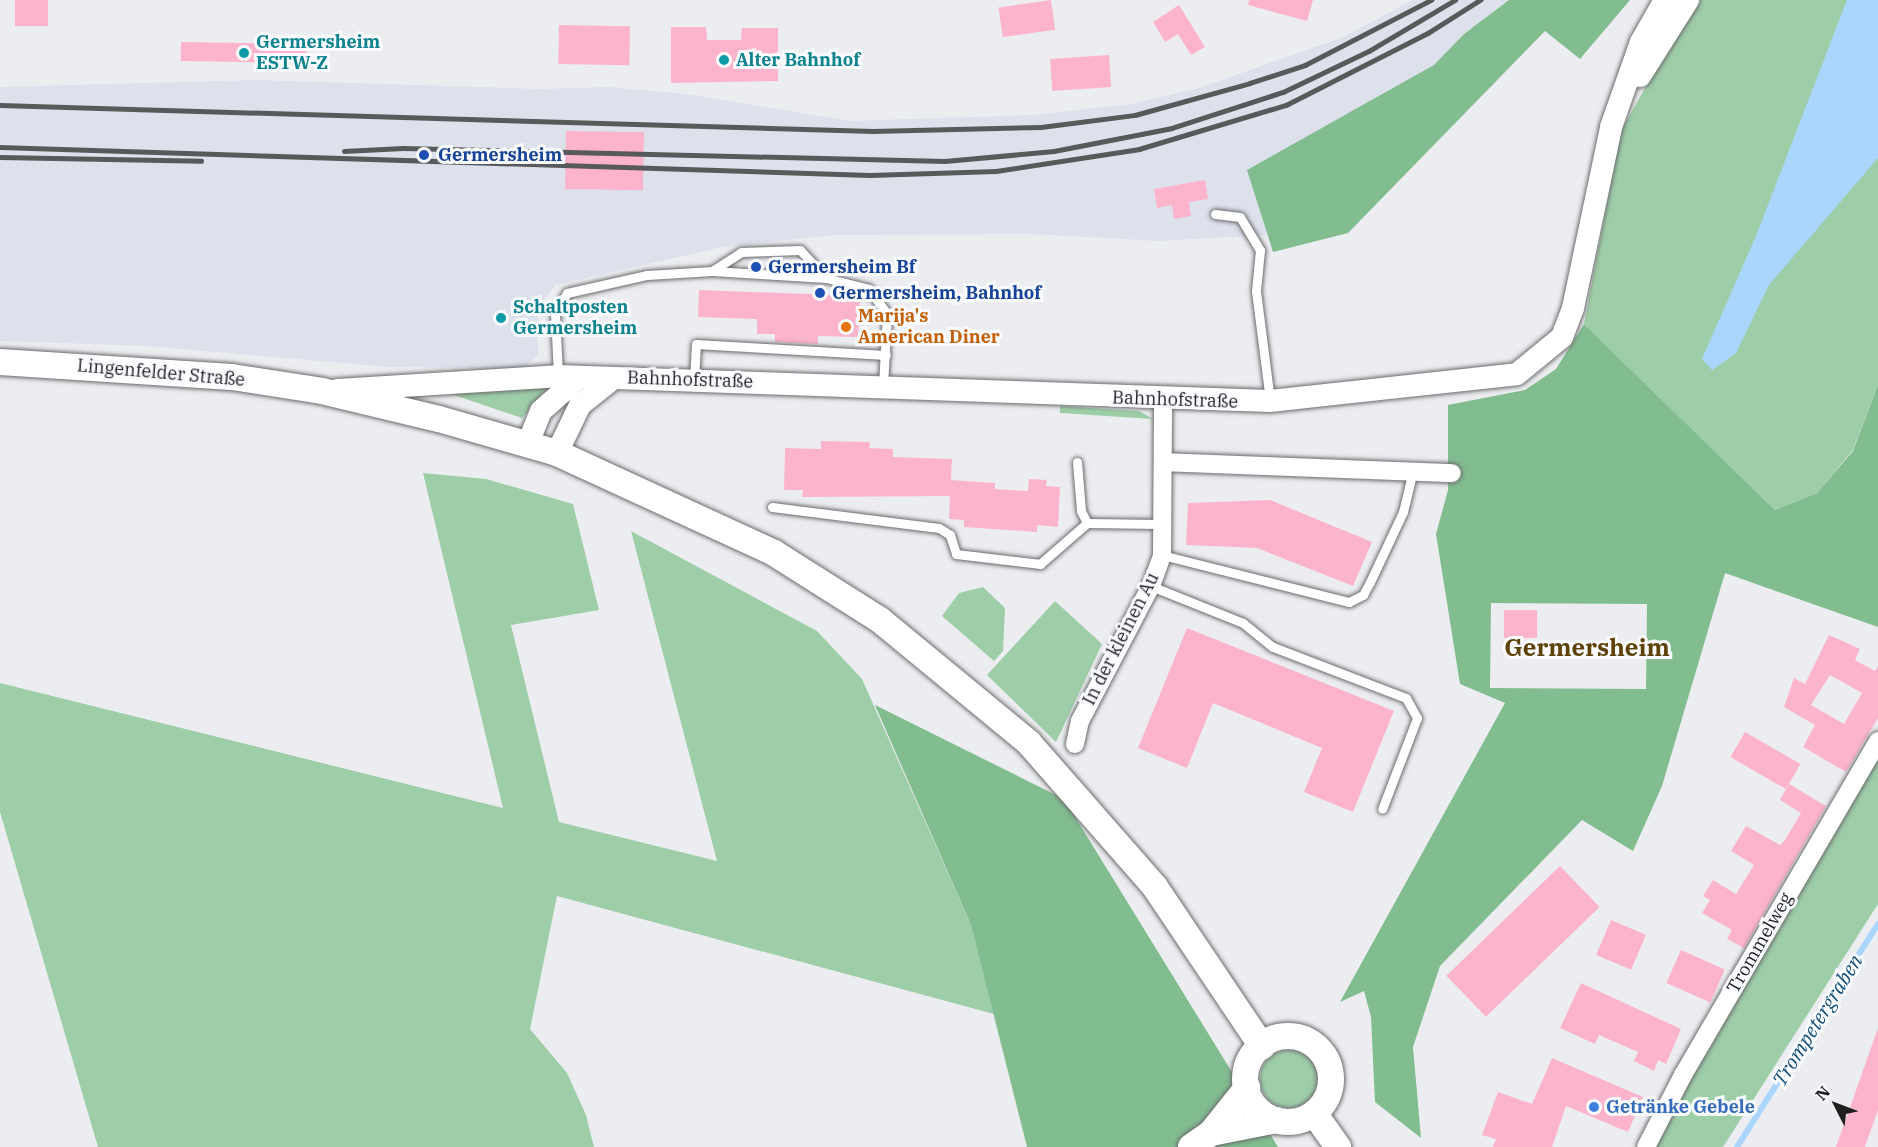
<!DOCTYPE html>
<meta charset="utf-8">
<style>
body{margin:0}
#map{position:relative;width:1878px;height:1147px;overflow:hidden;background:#ecedf0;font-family:"IBM Plex Serif",serif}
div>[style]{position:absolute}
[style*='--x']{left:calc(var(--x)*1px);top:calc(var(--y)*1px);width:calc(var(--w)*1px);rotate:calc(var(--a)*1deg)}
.built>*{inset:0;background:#dde1eb}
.green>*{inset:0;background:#9ecea8}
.round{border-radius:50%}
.forest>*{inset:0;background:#82bd90}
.water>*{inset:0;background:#aad6fd}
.stream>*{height:6px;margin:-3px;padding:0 3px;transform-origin:3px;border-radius:3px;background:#aad6fd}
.building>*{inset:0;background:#fcb4cd;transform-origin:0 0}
.roads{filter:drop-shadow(0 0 2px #6b6c6f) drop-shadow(0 0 2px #6b6c6f)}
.service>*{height:9px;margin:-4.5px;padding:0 4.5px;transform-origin:4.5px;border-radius:4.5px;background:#fff}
.minor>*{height:18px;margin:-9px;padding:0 9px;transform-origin:9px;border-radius:9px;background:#fff}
.tertiary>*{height:22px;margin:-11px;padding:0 11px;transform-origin:11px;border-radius:11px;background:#fff}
.secondary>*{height:26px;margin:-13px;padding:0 13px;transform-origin:13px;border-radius:13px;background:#fff}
.secondary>.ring{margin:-13px;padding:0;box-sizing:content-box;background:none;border:26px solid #fff;border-radius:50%}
.rail>*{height:4.5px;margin:-2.25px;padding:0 2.25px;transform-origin:2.25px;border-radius:2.25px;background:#58595a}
.dots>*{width:16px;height:16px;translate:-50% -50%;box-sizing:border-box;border:3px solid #f9fbfe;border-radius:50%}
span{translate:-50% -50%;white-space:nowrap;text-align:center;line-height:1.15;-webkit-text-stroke:6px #f9fbfe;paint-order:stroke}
.culture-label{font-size:18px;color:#0d838f;font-weight:700}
.left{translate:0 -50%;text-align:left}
.transit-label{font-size:18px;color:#164399;font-weight:700}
.food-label{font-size:18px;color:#c56008;font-weight:700}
.street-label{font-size:18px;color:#1f1f20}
.shop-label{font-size:18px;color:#366cbe;font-weight:700}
.water-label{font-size:20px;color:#104d7a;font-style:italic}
.district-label{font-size:24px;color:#5e4205;font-weight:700}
.north{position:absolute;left:1806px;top:1075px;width:60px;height:60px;-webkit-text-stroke:4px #f9fbfe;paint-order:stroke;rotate:312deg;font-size:16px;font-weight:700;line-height:24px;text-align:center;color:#1f1f20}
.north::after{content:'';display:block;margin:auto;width:21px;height:27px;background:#1f1f20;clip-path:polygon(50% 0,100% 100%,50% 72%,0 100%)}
</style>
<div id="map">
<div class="built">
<div style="clip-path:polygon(1413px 0,1509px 0,1464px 34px,1435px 65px,1248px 170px,1267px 235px,1158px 241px,1032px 234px,834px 235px,723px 247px,555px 285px,538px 307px,538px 355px,524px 368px,388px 367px,147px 346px,0 341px,0 87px,259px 80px,540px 89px,609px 87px,686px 94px,850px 121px,1033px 115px,1131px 104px,1199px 88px,1343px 37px)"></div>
</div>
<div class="green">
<div style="clip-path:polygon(1694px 0,1878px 0,1878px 385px,1853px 450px,1817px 493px,1775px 510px,1584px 324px,1621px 131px)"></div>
<div style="clip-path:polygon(548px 386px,522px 418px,448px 393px)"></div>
<div style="clip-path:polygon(1060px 406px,1139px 411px,1153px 419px,1060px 413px)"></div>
<div style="clip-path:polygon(423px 473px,486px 479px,573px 504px,599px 610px,511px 625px,559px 822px,717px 861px,631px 531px,817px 631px,862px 679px,971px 925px,994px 1014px,557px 896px,530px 1029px,567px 1073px,586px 1115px,594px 1147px,98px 1147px,0 812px,0 683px,503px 808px)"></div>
<div style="clip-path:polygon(983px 587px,1005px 608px,1003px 651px,994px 661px,942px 616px,959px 593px)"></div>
<div style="clip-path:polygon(1055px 601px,1102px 644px,1056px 742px,987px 675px)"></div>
<div style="clip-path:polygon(1878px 745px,1878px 904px,1723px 1147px,1653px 1147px)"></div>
<div class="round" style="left:1260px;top:1050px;width:58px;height:58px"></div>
</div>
<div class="forest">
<div style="clip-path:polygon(1509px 0,1630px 0,1580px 59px,1545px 31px,1348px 233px,1273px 252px,1247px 170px,1434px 65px,1464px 34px)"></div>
<div style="clip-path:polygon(evenodd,1584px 324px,1775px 510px,1817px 493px,1853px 451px,1878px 385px,1878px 627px,1725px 573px,1662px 786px,1633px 851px,1582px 820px,1440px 966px,1413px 1047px,1421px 1138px,1375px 1102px,1371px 1017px,1364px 991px,1340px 1002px,1505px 703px,1460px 684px,1436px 534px,1448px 490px,1448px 405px,1525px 390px,1556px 369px,1584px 324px,1491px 603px,1647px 604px,1646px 689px,1490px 688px,1491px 603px)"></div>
<div style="clip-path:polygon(875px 705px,1064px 799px,1278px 1147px,1027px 1147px,971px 925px)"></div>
</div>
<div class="water">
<div style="clip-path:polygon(1847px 0,1878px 0,1878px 158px,1769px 285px,1736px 353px,1712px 370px,1702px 359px,1756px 236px)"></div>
</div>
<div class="stream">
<div style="--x:1737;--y:1147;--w:264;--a:-57.7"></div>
</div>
<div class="building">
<div style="left:15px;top:0;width:33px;height:26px"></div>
<div style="left:1051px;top:0;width:30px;height:53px;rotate:82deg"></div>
<div style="clip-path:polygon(1249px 0,1313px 0,1307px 21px,1248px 5px)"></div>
<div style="clip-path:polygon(1179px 5px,1205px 47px,1191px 55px,1178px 34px,1165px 42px,1153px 22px)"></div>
<div style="left:559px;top:25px;width:71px;height:39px;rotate:1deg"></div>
<div style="clip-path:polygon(671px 27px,706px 27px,707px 40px,741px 40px,742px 28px,778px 28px,778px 81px,671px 83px)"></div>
<div style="left:181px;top:42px;width:126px;height:19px;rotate:1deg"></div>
<div style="left:1109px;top:55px;width:32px;height:59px;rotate:86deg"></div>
<div style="left:566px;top:131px;width:78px;height:58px;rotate:1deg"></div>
<div style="clip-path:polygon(1205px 180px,1208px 199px,1189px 202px,1191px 216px,1174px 219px,1172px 205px,1157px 208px,1154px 189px)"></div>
<div style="clip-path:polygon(699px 290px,860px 296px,858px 337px,818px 336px,818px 344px,775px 342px,775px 334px,757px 334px,757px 319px,698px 317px)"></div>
<div style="clip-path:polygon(821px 441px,870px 442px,869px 448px,893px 449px,893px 457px,952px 459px,951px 480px,995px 483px,995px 489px,1028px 491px,1029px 479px,1047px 480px,1046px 486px,1060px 487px,1058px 527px,1037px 525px,1037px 532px,964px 527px,964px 520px,949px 519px,950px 496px,802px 497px,803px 490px,784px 490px,785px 448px,821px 449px)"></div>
<div style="clip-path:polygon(1270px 500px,1372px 542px,1353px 586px,1257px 548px,1186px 545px,1188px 503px)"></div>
<div style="left:1504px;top:610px;width:33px;height:28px"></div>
<div style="clip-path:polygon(1187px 628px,1394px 711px,1353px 812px,1304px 792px,1322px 748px,1213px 703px,1187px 768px,1138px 748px)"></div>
<div style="clip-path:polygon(evenodd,1829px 635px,1860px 649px,1855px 660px,1875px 671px,1878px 666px,1878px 718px,1846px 772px,1803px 747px,1815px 725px,1784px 707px,1794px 678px,1805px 684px,1829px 635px,1830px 675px,1862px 693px,1844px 724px,1811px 705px,1830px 675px)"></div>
<div style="left:1745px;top:732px;width:64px;height:29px;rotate:30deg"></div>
<div style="clip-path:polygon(1789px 784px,1826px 806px,1744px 948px,1727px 939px,1732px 930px,1702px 913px,1710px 900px,1703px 896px,1713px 880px,1736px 894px,1754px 865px,1731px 851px,1746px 826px,1780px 845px,1785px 840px,1801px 813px,1780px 800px)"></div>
<div style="left:1560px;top:866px;width:57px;height:158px;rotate:46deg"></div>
<div style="left:1611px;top:920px;width:38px;height:38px;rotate:23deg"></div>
<div style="left:1681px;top:950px;width:48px;height:36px;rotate:24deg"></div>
<div style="clip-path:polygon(1581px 983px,1681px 1029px,1666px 1064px,1658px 1060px,1654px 1071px,1634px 1061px,1638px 1052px,1599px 1035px,1595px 1044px,1560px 1028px)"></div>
<div style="clip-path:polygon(1878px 1028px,1878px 1110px,1865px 1147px,1836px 1147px)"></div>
<div style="clip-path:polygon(1552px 1058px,1643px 1097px,1628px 1132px,1566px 1106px,1552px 1147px,1493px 1147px,1496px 1139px,1482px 1135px,1498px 1092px,1532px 1104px)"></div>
</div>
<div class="roads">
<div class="service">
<div style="--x:1215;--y:214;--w:25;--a:7"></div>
<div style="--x:1240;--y:217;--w:39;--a:59"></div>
<div style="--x:1260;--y:250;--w:41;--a:95.6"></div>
<div style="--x:1256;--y:291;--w:111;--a:82.7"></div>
<div style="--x:712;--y:271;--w:35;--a:-33"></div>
<div style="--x:741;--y:252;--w:59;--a:-1.9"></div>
<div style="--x:800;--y:250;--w:38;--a:47"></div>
<div style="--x:558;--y:375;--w:62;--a:-92.8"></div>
<div style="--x:555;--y:313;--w:23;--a:-59"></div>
<div style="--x:567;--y:293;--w:82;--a:-12.7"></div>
<div style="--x:647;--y:275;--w:65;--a:-3.5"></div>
<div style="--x:712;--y:271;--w:114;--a:3.5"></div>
<div style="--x:826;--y:278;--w:44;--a:14.3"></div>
<div style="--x:869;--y:289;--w:31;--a:54"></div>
<div style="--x:887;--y:314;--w:72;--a:93.2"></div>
<div style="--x:694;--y:381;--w:37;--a:-87"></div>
<div style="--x:696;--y:344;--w:190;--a:3.3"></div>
<div style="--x:1077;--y:462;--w:49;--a:85.3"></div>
<div style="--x:1081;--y:511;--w:13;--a:63"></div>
<div style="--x:772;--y:507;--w:168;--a:7.2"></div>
<div style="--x:939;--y:528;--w:13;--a:32"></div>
<div style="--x:950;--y:535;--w:20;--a:72"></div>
<div style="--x:956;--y:554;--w:85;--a:6.8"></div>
<div style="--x:1040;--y:564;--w:62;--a:-41.1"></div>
<div style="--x:1087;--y:523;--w:74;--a:0.8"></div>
<div style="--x:1162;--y:555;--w:193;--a:14.1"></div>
<div style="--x:1349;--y:602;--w:16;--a:-27"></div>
<div style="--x:1363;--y:595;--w:15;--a:-62"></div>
<div style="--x:1370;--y:582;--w:77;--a:-64.8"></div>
<div style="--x:1403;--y:512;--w:43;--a:-76.6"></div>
<div style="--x:1151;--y:586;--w:99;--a:21.9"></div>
<div style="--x:1243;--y:623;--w:38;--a:39"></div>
<div style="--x:1273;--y:647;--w:142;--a:21"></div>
<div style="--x:1406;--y:698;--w:23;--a:61"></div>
<div style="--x:1417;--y:718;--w:97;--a:111"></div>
</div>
<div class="minor">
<div style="--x:1163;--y:462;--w:289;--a:2.2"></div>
<div style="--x:1075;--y:744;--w:24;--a:-78"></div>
<div style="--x:1080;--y:721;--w:153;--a:-62.3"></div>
<div style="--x:1151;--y:586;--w:33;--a:-70"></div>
<div style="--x:1162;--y:555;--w:154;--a:-89.6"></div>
<div style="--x:1646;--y:1147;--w:81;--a:-62.8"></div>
<div style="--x:1683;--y:1075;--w:387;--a:-59.7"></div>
</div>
<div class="tertiary">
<div style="--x:1640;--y:76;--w:90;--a:-57.7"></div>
<div style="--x:338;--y:390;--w:220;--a:-3.6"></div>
<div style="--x:558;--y:376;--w:712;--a:2.01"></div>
<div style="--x:1270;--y:401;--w:248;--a:-6.2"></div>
<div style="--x:1517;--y:374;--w:58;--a:-39.4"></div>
<div style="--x:1562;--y:337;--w:31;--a:-69"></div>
<div style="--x:1573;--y:308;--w:185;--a:-78.1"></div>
<div style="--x:1611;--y:127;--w:90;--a:-70.6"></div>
<div style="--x:1641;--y:42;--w:48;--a:-60.3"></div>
<div style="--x:528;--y:443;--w:35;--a:-68"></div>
<div style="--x:541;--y:411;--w:47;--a:-41.5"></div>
<div style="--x:557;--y:453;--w:53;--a:-64.4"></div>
<div style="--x:580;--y:405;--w:43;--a:-38.5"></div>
</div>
<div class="secondary">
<div style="--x:0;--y:362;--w:232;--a:3.7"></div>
<div style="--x:232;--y:377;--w:91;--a:8.8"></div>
<div style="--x:322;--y:391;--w:120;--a:13.5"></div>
<div style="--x:439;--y:419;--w:123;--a:16.1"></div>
<div style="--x:557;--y:453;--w:239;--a:24.7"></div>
<div style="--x:774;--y:553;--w:125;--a:32.3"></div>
<div style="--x:880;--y:620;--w:193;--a:39.5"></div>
<div style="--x:1029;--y:743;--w:191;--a:48.8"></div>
<div style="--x:1155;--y:887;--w:192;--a:56.1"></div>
<div class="ring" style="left:1245px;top:1036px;width:60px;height:60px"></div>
<div style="--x:1314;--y:1113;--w:42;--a:54.8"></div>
<div style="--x:1211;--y:1133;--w:67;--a:-11.1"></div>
<div style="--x:1191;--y:1147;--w:24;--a:-35"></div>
<div style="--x:1211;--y:1133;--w:58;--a:-51.3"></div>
</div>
</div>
<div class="rail">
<div style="--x:0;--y:105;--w:873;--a:1.71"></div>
<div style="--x:873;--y:131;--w:168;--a:-1.4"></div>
<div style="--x:1041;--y:127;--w:95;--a:-7.3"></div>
<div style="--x:1135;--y:115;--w:119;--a:-15.5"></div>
<div style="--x:1250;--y:83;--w:58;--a:-18.1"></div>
<div style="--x:1305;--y:65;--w:142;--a:-27.3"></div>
<div style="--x:0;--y:147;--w:870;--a:1.84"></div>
<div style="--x:870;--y:175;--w:126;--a:-1.8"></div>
<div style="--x:996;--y:171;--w:145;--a:-8.7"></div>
<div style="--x:1139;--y:149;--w:153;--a:-16.7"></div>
<div style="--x:1286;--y:105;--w:159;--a:-26.9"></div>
<div style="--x:1428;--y:33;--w:62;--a:-32.4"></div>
<div style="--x:344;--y:151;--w:59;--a:-2.9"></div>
<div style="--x:403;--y:148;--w:542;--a:1.37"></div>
<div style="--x:945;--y:161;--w:109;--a:-5.2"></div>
<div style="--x:1054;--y:151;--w:120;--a:-11"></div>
<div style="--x:1172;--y:128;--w:117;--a:-18"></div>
<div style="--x:1283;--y:92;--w:95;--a:-25.5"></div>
<div style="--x:1369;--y:51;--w:100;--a:-30.7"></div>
<div style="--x:0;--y:157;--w:201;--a:1.1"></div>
</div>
<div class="dots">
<div style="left:244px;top:53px;background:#0f9aa8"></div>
<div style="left:724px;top:60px;background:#0f9aa8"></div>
<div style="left:424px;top:155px;background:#1a4fb4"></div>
<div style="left:756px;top:267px;background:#1a4fb4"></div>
<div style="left:820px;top:293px;background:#1a4fb4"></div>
<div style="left:501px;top:318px;background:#0f9aa8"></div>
<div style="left:846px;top:327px;background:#e8710a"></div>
<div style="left:1594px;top:1107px;background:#3f7fe0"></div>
</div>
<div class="culture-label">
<span class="left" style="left:256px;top:53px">Germersheim<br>ESTW-Z</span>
<span class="left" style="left:736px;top:60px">Alter Bahnhof</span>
<span class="left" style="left:513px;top:318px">Schaltposten<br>Germersheim</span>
</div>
<div class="transit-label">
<span class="left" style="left:438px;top:155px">Germersheim</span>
<span class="left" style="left:768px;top:267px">Germersheim Bf</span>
<span class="left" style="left:832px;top:293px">Germersheim, Bahnhof</span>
</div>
<div class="food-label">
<span class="left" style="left:858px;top:327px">Marija's<br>American Diner</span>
</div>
<div class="street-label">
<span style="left:161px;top:373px;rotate:5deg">Lingenfelder Straße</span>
<span style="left:690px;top:380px;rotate:2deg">Bahnhofstraße</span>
<span style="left:1175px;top:400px;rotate:2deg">Bahnhofstraße</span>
<span style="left:1121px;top:639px;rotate:-63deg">In der kleinen Au</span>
<span style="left:1760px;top:943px;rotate:-60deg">Trommelweg</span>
</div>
<div class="shop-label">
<span class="left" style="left:1606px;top:1107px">Getränke Gebele</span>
</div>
<div class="water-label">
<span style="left:1817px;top:1020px;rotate:-58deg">Trompetergraben</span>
</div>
<div class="district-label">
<span style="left:1587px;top:648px">Germersheim</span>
</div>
<div class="north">N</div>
</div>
